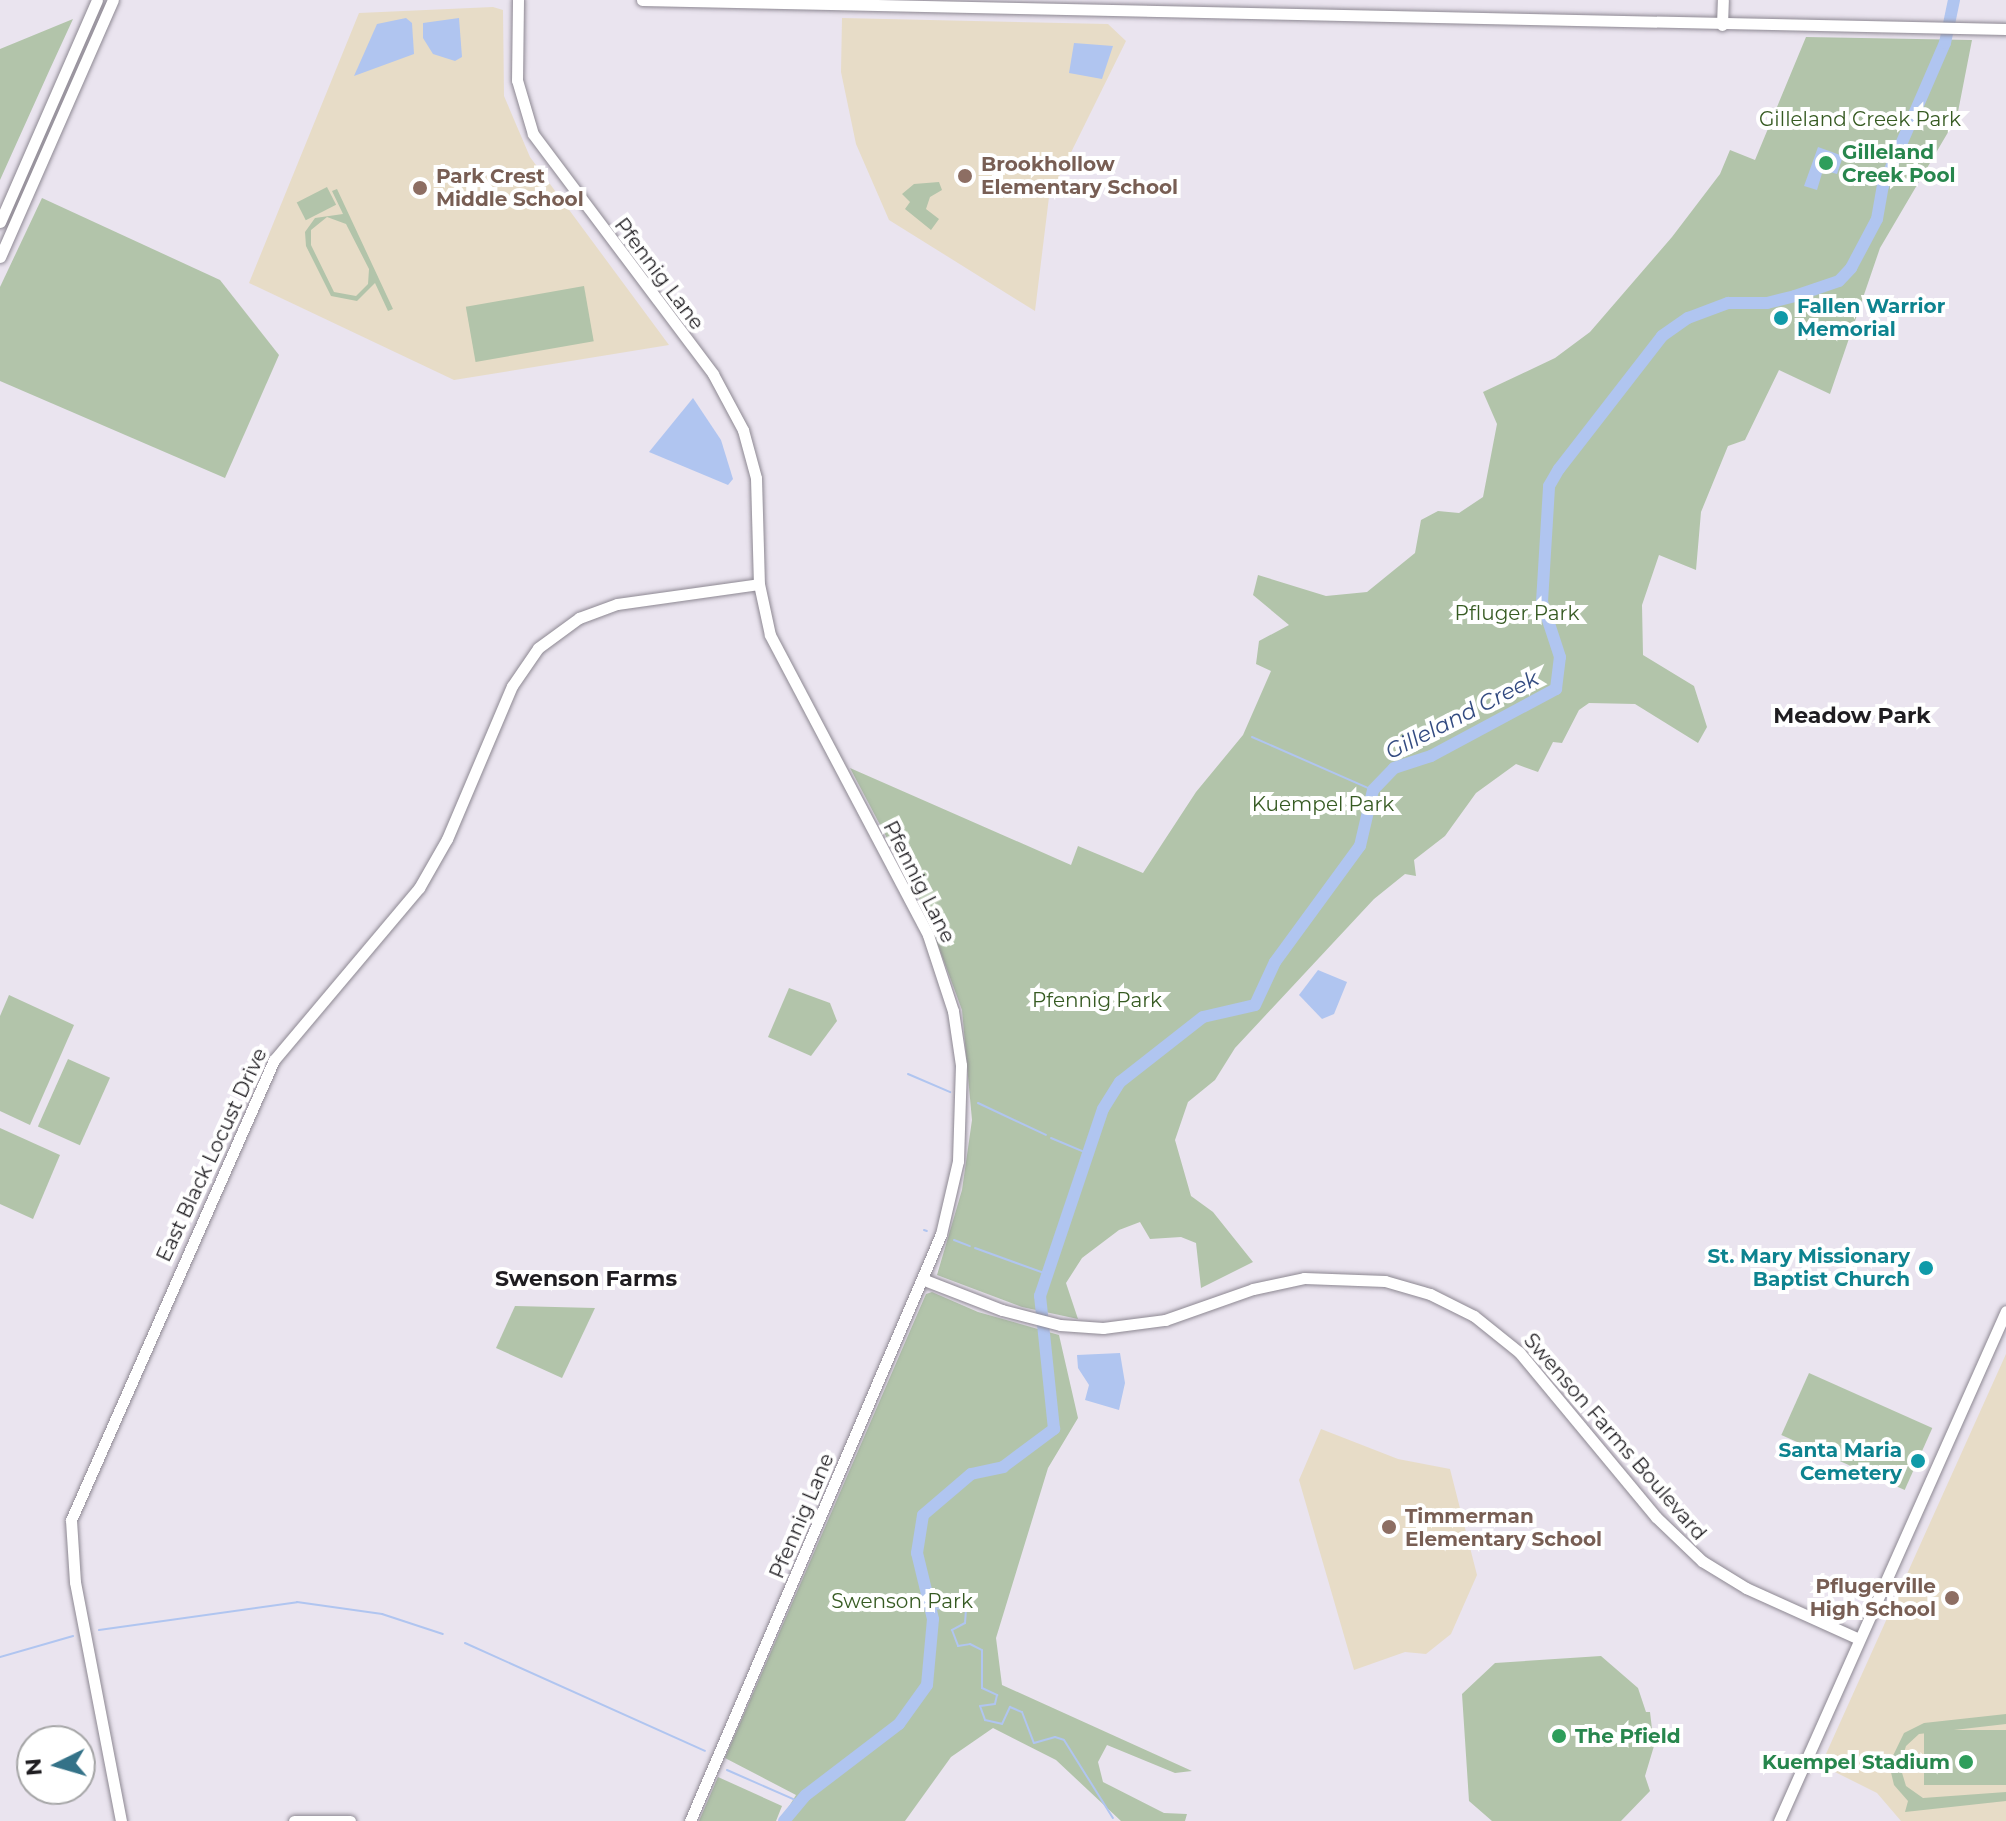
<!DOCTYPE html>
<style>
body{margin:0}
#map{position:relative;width:2006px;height:1821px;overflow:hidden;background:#eae4ef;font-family:Montserrat,sans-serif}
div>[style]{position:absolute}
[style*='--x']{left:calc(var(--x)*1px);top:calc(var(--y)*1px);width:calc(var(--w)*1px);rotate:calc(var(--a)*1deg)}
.education>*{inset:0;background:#e7dcc7}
.green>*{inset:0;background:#b2c4aa;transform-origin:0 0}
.water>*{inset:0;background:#b0c5f0}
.stream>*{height:2px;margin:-1px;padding:0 1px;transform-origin:1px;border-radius:1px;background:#b0c5f0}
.river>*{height:12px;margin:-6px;padding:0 6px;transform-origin:6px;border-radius:6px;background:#b0c5f0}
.roads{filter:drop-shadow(0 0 2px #8d8892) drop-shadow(0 0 2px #8d8892)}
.secondary>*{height:11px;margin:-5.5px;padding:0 5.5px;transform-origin:5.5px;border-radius:5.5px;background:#fff}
.dots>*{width:22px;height:22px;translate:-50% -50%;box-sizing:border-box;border:4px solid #fff;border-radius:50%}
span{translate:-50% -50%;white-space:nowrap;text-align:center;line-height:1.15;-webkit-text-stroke:8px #fff;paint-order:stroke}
.park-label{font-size:20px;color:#375b23}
.leisure-label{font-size:20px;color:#27864d;font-weight:700}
.left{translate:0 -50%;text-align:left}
.right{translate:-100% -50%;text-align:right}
.education-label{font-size:20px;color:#785e54;font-weight:700}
.street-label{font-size:20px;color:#1f1d21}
.culture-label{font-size:20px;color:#0d838f;font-weight:700}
.water-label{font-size:22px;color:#334b81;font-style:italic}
.neighbourhood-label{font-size:22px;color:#1f1d21;font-weight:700}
.north{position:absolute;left:16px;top:1725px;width:80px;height:80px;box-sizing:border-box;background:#fff;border:2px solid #a5a5a6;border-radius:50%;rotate:265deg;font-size:22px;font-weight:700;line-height:32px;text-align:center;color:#1f1d21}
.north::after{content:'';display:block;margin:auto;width:28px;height:36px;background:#347288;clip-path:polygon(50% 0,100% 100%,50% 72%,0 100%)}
</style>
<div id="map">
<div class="education">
<div style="clip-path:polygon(493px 7px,503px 10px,504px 96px,530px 157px,669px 345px,454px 380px,249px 283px,359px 13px)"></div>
<div style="clip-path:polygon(842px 18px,1108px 24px,1126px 41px,1049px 197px,1035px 311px,889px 220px,856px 144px,841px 72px)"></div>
<div style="clip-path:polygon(2006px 1354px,2006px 1821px,1901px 1821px,1877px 1793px,1821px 1765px)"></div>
<div style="clip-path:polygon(1321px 1429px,1398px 1459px,1450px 1469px,1477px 1575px,1451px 1634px,1426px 1654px,1405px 1652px,1354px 1670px,1299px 1480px)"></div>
</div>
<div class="green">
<div style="clip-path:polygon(73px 19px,50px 69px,0 180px,0 49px)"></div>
<div style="clip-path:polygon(1806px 37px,1972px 40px,1957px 117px,1880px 248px,1830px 394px,1779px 370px,1745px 440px,1728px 446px,1701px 512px,1696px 570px,1659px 555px,1642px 605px,1643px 655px,1694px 686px,1707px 727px,1698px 743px,1635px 704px,1589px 703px,1579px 710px,1562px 743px,1553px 742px,1538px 772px,1516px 764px,1476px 793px,1445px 836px,1414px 860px,1416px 876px,1405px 874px,1374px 899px,1235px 1048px,1215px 1080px,1188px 1102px,1175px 1140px,1191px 1196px,1213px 1212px,1253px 1262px,1201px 1288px,1196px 1243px,1181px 1237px,1150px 1239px,1140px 1222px,1119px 1230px,1082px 1258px,1066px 1283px,1078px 1319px,1022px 1307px,937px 1275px,962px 1190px,972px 1120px,962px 1010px,925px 910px,850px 768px,1071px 865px,1078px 846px,1143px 873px,1196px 792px,1243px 735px,1271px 671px,1256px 664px,1259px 641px,1289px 625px,1253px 595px,1258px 575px,1326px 596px,1367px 592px,1415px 553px,1421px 520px,1438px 511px,1459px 513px,1483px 497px,1497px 424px,1483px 392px,1555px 358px,1590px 332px,1672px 237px,1720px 174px,1730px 150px,1755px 160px)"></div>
<div style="clip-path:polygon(939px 182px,942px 190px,930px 197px,926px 209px,939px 219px,931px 230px,905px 209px,910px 202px,902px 194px,914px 184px)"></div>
<div style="left:327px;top:187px;width:20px;height:34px;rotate:63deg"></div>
<div style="clip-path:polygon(evenodd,337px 189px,393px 309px,388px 311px,375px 283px,357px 301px,331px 296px,306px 246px,305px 232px,315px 218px,343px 214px,332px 191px,337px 189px,327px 217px,346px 224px,369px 269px,368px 284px,356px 296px,334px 292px,311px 245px,311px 230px,327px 217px)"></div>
<div style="clip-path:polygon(42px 198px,220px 280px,279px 355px,225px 478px,0 381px,0 287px)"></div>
<div style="left:584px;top:286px;width:56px;height:120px;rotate:80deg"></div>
<div style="clip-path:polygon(789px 988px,830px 1003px,837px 1021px,811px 1056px,768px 1037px)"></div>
<div style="clip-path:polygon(9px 995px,74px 1025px,30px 1125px,0 1111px,0 1016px)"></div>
<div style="left:68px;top:1059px;width:46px;height:74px;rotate:24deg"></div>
<div style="clip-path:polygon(0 1128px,60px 1155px,33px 1219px,0 1204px)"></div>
<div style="clip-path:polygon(932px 1292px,978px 1312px,1059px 1335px,1078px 1418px,1048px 1468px,996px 1638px,1002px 1685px,1192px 1771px,1175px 1773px,1107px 1745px,1098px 1762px,1103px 1782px,1164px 1813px,1187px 1814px,1185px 1821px,1121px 1821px,1056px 1760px,993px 1728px,951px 1757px,905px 1821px,780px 1821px,796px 1795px,725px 1758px,926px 1294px)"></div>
<div style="clip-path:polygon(515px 1306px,595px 1308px,562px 1378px,496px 1348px)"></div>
<div style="left:1809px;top:1373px;width:135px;height:68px;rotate:24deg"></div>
<div style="clip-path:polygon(1601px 1656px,1638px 1688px,1646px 1712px,1650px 1712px,1654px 1746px,1645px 1776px,1650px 1791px,1621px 1821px,1492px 1821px,1469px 1801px,1462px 1694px,1495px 1663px)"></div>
<div style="clip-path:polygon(2006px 1714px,2006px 1724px,1919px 1734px,1906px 1746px,1900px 1766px,1906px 1786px,1923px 1798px,2006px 1792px,2006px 1801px,1905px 1812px,1908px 1801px,1894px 1785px,1889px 1764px,1904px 1733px,1924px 1723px)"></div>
<div style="left:2006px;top:1730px;width:55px;height:82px;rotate:90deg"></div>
<div style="clip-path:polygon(718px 1777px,782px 1806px,776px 1821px,699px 1821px)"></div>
</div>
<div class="water">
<div style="clip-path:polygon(406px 18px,412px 23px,414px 54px,354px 76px,377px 24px)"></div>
<div style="clip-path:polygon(459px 18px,462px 57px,455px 61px,433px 54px,423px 38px,423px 23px)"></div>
<div style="clip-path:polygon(1074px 43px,1113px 46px,1102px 79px,1069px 73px)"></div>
<div style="clip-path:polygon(1818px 147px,1843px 156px,1837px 174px,1823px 170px,1817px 190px,1804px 186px)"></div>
<div style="clip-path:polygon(693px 398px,721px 440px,733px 479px,728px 485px,649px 452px)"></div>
<div style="clip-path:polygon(1318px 970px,1347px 982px,1334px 1014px,1322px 1019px,1299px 995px)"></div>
<div style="clip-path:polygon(1120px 1353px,1125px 1383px,1119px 1410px,1085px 1400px,1089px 1385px,1078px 1368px,1077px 1355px)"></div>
</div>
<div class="stream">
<div style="--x:1252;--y:737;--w:132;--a:23.7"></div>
<div style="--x:908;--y:1074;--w:46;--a:23.2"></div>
<div style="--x:978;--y:1103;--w:75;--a:25.2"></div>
<div style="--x:1051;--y:1138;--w:41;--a:22.8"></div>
<div style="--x:924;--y:1230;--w:3;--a:18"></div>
<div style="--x:954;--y:1240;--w:17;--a:21"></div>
<div style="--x:975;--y:1248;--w:77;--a:19.9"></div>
<div style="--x:931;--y:1608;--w:15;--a:4"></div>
<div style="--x:946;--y:1609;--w:17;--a:-25"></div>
<div style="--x:961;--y:1602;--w:9;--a:54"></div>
<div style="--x:966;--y:1609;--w:14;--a:94"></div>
<div style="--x:965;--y:1623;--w:15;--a:152"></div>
<div style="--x:952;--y:1630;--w:17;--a:69"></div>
<div style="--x:958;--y:1646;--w:12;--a:-9"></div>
<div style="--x:970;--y:1644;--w:13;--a:27"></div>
<div style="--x:982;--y:1650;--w:38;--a:90"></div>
<div style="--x:982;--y:1688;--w:17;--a:25"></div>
<div style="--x:997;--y:1695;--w:9;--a:103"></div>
<div style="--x:995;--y:1704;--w:15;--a:172"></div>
<div style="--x:980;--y:1706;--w:15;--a:70"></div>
<div style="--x:985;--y:1720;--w:17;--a:13"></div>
<div style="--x:1002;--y:1724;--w:19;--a:-65"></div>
<div style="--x:1010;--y:1707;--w:13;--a:23"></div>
<div style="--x:1022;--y:1712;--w:33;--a:69"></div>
<div style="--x:1034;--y:1743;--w:22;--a:-16"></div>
<div style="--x:1055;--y:1737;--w:9;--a:18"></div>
<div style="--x:1064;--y:1740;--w:92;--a:57.9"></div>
<div style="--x:99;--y:1630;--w:200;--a:-8"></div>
<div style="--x:297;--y:1602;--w:86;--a:8"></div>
<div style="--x:382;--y:1614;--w:64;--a:18.2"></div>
<div style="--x:465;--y:1643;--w:263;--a:24.2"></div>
<div style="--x:0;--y:1657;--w:76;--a:-16"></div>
<div style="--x:727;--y:1770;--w:80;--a:23.7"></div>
</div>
<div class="river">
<div style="--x:784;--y:1821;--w:34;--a:-50"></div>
<div style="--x:806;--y:1795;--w:117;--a:-37.4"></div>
<div style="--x:899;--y:1724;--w:48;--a:-54.3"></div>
<div style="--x:927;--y:1685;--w:66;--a:-84.8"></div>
<div style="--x:933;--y:1619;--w:68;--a:-103.6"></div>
<div style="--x:917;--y:1553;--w:38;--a:-81"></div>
<div style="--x:923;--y:1515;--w:63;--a:-40.5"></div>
<div style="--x:971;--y:1474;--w:33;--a:-12"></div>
<div style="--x:1003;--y:1467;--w:64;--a:-36.7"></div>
<div style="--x:1054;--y:1429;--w:134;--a:-96"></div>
<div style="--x:1040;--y:1296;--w:197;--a:-71.4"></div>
<div style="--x:1103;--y:1109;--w:32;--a:-58"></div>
<div style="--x:1120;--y:1082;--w:105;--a:-38.1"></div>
<div style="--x:1203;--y:1017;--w:53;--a:-13"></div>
<div style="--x:1255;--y:1005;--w:47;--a:-65.1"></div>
<div style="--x:1275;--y:962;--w:144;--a:-53.8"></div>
<div style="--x:1360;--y:846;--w:57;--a:-76.9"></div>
<div style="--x:1373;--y:790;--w:30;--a:-46"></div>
<div style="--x:1394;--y:768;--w:39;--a:-18"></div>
<div style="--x:1431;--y:756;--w:142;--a:-28.2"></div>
<div style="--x:1556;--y:689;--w:32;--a:-83"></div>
<div style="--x:1560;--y:657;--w:58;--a:-108.1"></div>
<div style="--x:1542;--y:602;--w:116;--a:-86.5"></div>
<div style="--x:1549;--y:486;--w:20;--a:-60"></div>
<div style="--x:1559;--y:469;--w:168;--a:-52.2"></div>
<div style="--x:1662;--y:336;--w:32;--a:-35"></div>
<div style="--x:1688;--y:318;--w:43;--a:-20.6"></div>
<div style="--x:1728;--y:303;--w:39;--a:0"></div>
<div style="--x:1767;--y:303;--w:29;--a:-14"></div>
<div style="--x:1795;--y:296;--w:46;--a:-18.8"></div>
<div style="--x:1839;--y:281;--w:18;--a:-47"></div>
<div style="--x:1851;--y:268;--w:55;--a:-62"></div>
<div style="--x:1877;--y:219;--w:34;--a:-80"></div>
<div style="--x:1883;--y:186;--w:156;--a:-66.6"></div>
<div style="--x:1945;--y:43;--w:44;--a:-78.2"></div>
</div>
<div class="roads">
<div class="secondary">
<div style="--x:518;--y:0;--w:80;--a:90.7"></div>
<div style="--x:517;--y:80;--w:56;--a:73.5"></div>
<div style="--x:533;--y:134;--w:300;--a:53.1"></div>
<div style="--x:713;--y:374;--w:64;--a:61.8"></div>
<div style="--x:743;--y:430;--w:50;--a:74.8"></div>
<div style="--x:756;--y:478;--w:106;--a:88.4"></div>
<div style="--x:759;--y:584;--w:52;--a:77.8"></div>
<div style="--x:770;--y:635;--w:339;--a:62.2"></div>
<div style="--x:928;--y:935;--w:80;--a:71.8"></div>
<div style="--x:953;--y:1011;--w:55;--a:81.6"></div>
<div style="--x:961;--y:1065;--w:96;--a:91.8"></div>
<div style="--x:958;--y:1161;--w:75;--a:103.1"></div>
<div style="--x:941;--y:1234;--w:638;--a:113.15"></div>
<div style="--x:642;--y:0;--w:1364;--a:1.22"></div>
<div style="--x:1722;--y:25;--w:25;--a:-88"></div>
<div style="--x:0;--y:222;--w:242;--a:-66.4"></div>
<div style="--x:0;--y:257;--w:281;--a:-66.3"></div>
<div style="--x:922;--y:1279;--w:86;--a:21.2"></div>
<div style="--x:1002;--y:1310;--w:60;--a:14.5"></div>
<div style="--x:1060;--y:1325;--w:43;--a:4"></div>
<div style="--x:1103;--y:1328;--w:63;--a:-7.4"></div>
<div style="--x:1165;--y:1320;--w:93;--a:-19.4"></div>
<div style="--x:1253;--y:1289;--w:52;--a:-12.2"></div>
<div style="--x:1304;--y:1278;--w:81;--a:2.1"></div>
<div style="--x:1385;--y:1281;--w:47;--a:16.1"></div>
<div style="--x:1430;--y:1294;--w:49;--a:26.6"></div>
<div style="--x:1474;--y:1316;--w:58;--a:38.7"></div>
<div style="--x:1519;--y:1352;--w:214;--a:50.3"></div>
<div style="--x:1656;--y:1517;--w:64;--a:43.7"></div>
<div style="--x:1702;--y:1561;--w:52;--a:31.5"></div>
<div style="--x:1746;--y:1588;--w:124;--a:24.3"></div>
<div style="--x:121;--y:1821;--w:243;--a:-100.9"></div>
<div style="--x:75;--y:1582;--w:62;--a:-93.7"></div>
<div style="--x:71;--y:1520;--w:503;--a:-66.19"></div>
<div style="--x:274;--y:1060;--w:225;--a:-49.9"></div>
<div style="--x:419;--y:888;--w:56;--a:-60.3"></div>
<div style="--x:447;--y:839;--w:166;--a:-67"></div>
<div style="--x:512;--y:686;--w:46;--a:-55.6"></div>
<div style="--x:538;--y:648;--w:51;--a:-36.2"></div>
<div style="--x:579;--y:618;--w:40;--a:-20.2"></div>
<div style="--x:617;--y:604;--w:143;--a:-8"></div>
<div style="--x:294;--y:1821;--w:56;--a:0"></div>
<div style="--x:1779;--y:1821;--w:558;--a:-66.01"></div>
</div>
</div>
<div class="dots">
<div style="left:1826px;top:163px;background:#2e9e5b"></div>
<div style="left:965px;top:176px;background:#8d6e63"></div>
<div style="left:420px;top:188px;background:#8d6e63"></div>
<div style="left:1781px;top:318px;background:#0f9aa8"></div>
<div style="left:1926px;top:1268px;background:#0f9aa8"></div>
<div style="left:1918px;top:1461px;background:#0f9aa8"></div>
<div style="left:1389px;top:1527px;background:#8d6e63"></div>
<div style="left:1952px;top:1598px;background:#8d6e63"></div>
<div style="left:1559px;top:1736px;background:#2e9e5b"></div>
<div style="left:1966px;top:1762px;background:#2e9e5b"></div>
</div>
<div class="park-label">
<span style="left:1860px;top:119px">Gilleland Creek Park</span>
<span style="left:1517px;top:613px">Pfluger Park</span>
<span style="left:1323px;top:804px">Kuempel Park</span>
<span style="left:1097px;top:1000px">Pfennig Park</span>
<span style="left:902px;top:1601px">Swenson Park</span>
</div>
<div class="leisure-label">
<span class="left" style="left:1842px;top:164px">Gilleland<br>Creek Pool</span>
<span class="left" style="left:1575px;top:1736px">The Pfield</span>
<span class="right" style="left:1950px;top:1762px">Kuempel Stadium</span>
</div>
<div class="education-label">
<span class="left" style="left:981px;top:176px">Brookhollow<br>Elementary School</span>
<span class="left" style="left:436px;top:188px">Park Crest<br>Middle School</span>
<span class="left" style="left:1405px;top:1528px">Timmerman<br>Elementary School</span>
<span class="right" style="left:1936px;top:1598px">Pflugerville<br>High School</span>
</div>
<div class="street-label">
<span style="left:659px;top:274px;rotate:53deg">Pfennig Lane</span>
<span style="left:919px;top:882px;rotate:63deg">Pfennig Lane</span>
<span style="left:212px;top:1155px;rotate:-65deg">East Black Locust Drive</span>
<span style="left:1615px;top:1437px;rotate:49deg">Swenson Farms Boulevard</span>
<span style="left:802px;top:1516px;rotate:-67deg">Pfennig Lane</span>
</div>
<div class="culture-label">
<span class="left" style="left:1797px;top:318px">Fallen Warrior<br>Memorial</span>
<span class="right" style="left:1910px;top:1268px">St. Mary Missionary<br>Baptist Church</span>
<span class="right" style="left:1902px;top:1462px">Santa Maria<br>Cemetery</span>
</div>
<div class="water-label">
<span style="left:1462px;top:715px;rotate:-27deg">Gilleland Creek</span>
</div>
<div class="neighbourhood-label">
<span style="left:1852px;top:716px">Meadow Park</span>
<span style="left:586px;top:1279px">Swenson Farms</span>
</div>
<div class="north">N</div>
</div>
